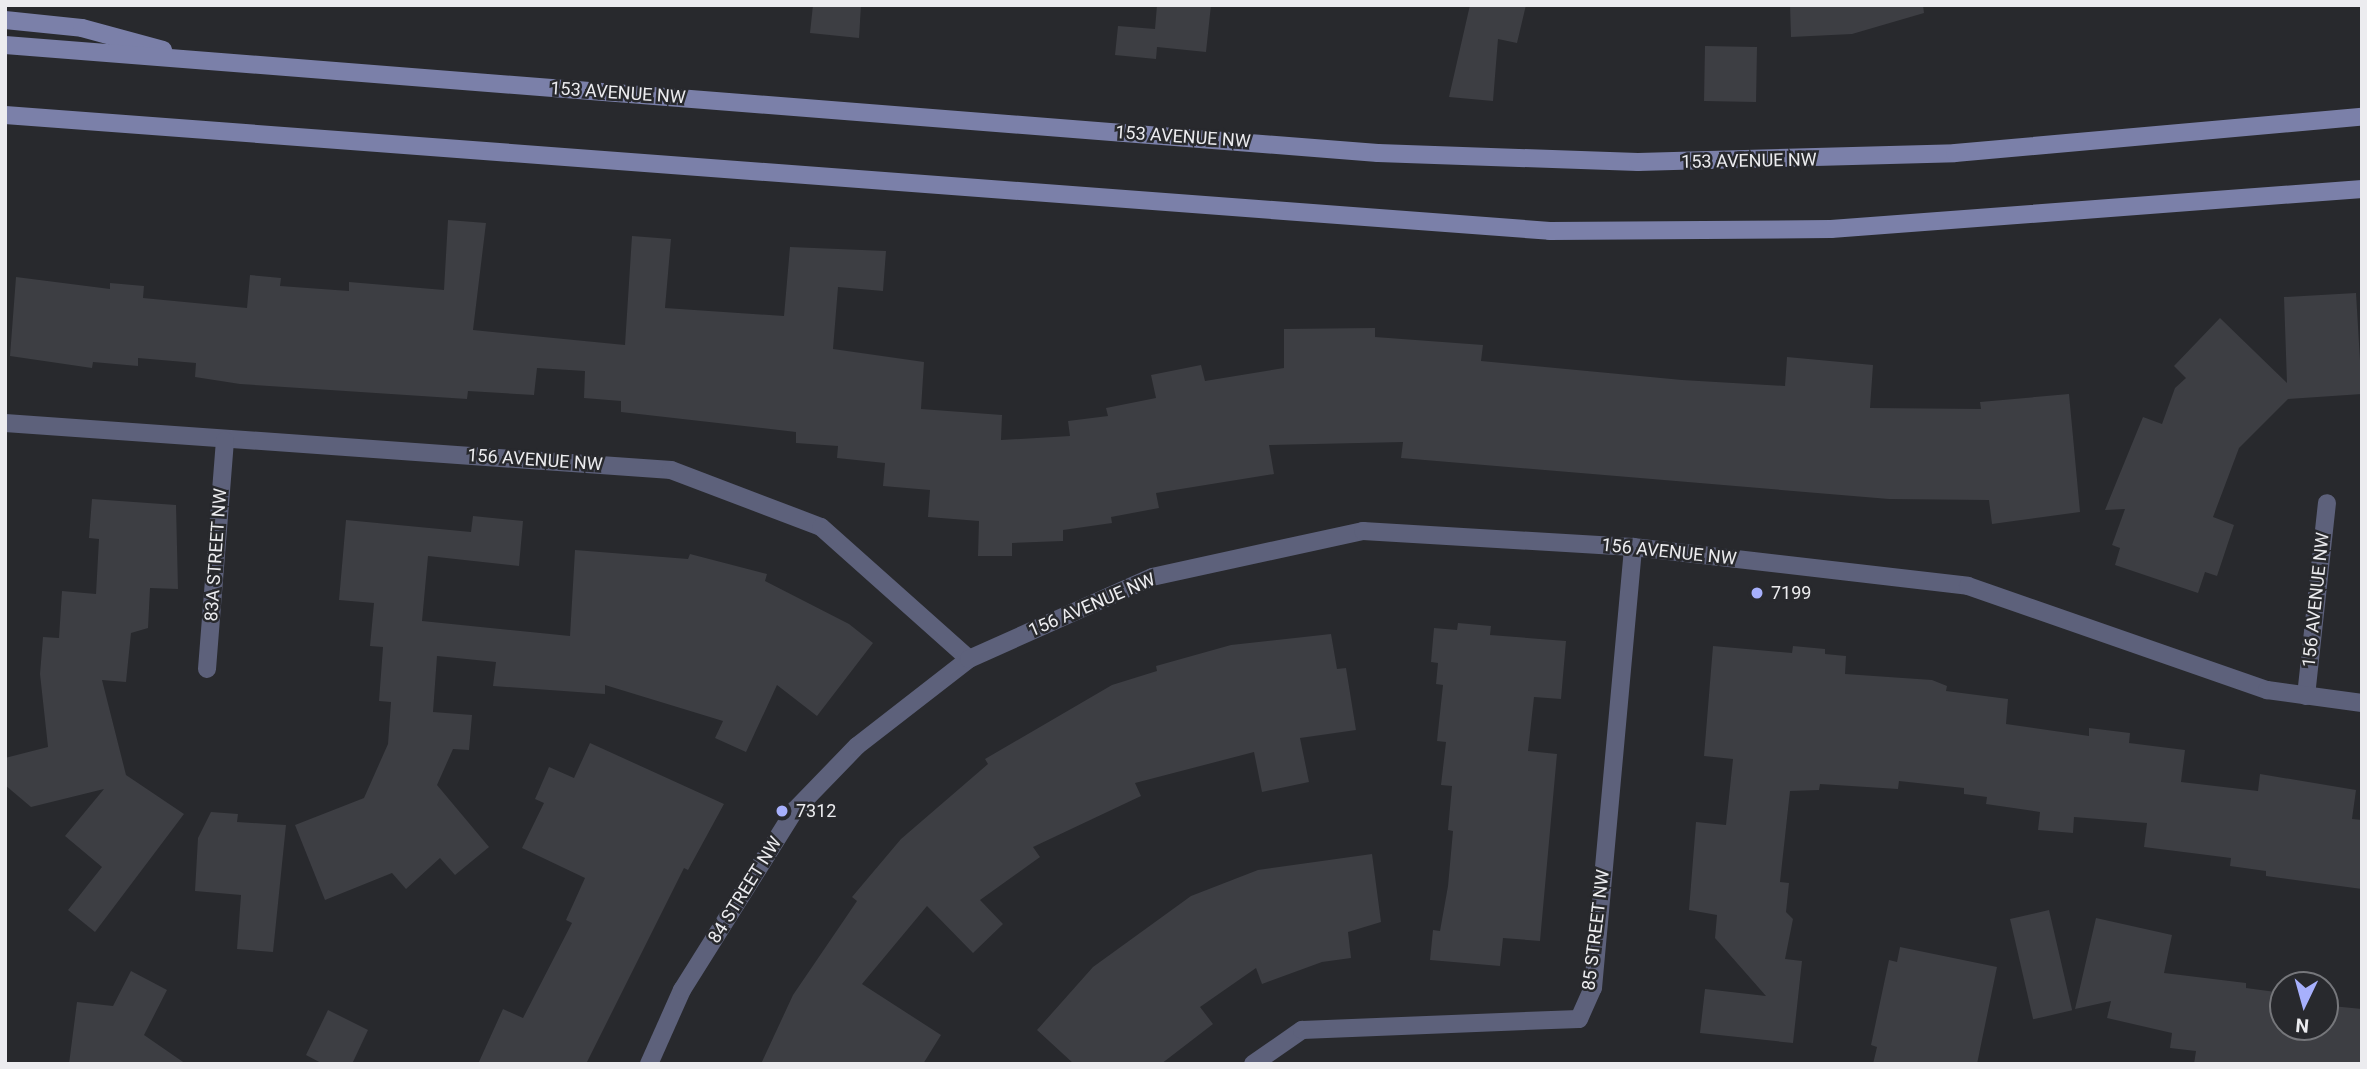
<!DOCTYPE html>
<style>
body{margin:0}
#map{position:relative;width:2367px;height:1069px;overflow:hidden;background:#28292d;font-family:Roboto,sans-serif}
div>[style]{position:absolute}
[style*='--x']{left:calc(var(--x)*1px);top:calc(var(--y)*1px);width:calc(var(--w)*1px);rotate:calc(var(--a)*1deg)}
.building>*{inset:0;background:#3d3e43;transform-origin:0 0}
.minor>*{height:18px;margin:-9px;padding:0 9px;transform-origin:9px;border-radius:9px;background:#5d617b}
.tertiary>*{height:18px;margin:-9px;padding:0 9px;transform-origin:9px;border-radius:9px;background:#5d617b}
.secondary>*{height:18px;margin:-9px;padding:0 9px;transform-origin:9px;border-radius:9px;background:#7b80a9}
.dots>*{width:19px;height:19px;translate:-50% -50%;box-sizing:border-box;border:4px solid #28292d;border-radius:50%}
span{translate:-50% -50%;white-space:nowrap;text-align:center;line-height:1.15;-webkit-text-stroke:5px #28292d;paint-order:stroke}
.street-label{font-size:18px;color:#ececef}
.poi-label{font-size:18px;color:#ececef}
.left{translate:0 -50%;text-align:left}
.frame{position:absolute;inset:0;border:7px solid #ececef;pointer-events:none}
.north{position:absolute;left:2269px;top:971px;width:70px;height:70px;box-sizing:border-box;background:#28292d;border:2px solid #76777b;border-radius:50%;rotate:185deg;font-size:19px;font-weight:700;line-height:28px;text-align:center;color:#ececef}
.north::after{content:'';display:block;margin:auto;width:24px;height:32px;background:#a7b0fc;clip-path:polygon(50% 0,100% 100%,50% 72%,0 100%)}
</style>
<div id="map">
<div class="building">
<div style="clip-path:polygon(813px 5px,861px 5px,859px 38px,810px 33px)"></div>
<div style="clip-path:polygon(1157px 5px,1211px 5px,1206px 52px,1157px 47px,1156px 59px,1115px 55px,1118px 26px,1155px 29px)"></div>
<div style="clip-path:polygon(1470px 5px,1526px 5px,1517px 43px,1498px 39px,1493px 101px,1449px 97px)"></div>
<div style="clip-path:polygon(1790px 5px,1923px 5px,1924px 13px,1852px 34px,1791px 37px)"></div>
<div style="left:1705px;top:46px;width:52px;height:55px;rotate:1deg"></div>
<div style="clip-path:polygon(448px 220px,486px 223px,473px 330px,625px 345px,632px 236px,671px 239px,665px 308px,784px 316px,790px 247px,886px 251px,883px 291px,838px 287px,833px 349px,924px 362px,921px 409px,1002px 415px,1001px 440px,1070px 436px,1068px 421px,1108px 416px,1106px 408px,1156px 398px,1151px 375px,1201px 365px,1205px 381px,1284px 368px,1284px 329px,1375px 328px,1375px 337px,1483px 345px,1481px 361px,1682px 380px,1785px 386px,1787px 357px,1873px 365px,1870px 408px,1981px 409px,1980px 402px,2069px 394px,2080px 512px,1992px 524px,1989px 500px,1889px 499px,1401px 458px,1403px 442px,1269px 445px,1274px 474px,1156px 493px,1159px 508px,1111px 517px,1112px 523px,1063px 530px,1063px 541px,1012px 543px,1012px 556px,978px 556px,979px 521px,928px 517px,930px 490px,883px 486px,885px 463px,837px 458px,838px 446px,796px 443px,796px 432px,621px 412px,621px 401px,584px 398px,585px 371px,537px 368px,534px 395px,468px 391px,467px 399px,240px 384px,195px 377px,196px 363px,138px 358px,138px 366px,93px 362px,92px 368px,10px 356px,16px 277px,110px 289px,110px 283px,144px 286px,143px 298px,247px 308px,250px 275px,281px 278px,280px 286px,349px 291px,349px 282px,444px 290px)"></div>
<div style="clip-path:polygon(2356px 293px,2362px 394px,2288px 399px,2239px 448px,2213px 517px,2234px 525px,2217px 576px,2205px 572px,2198px 593px,2115px 565px,2120px 548px,2112px 545px,2125px 509px,2105px 510px,2143px 417px,2162px 424px,2175px 388px,2186px 378px,2174px 366px,2220px 318px,2287px 383px,2284px 297px)"></div>
<div style="clip-path:polygon(92px 499px,176px 505px,178px 589px,150px 588px,148px 628px,131px 633px,126px 682px,102px 680px,126px 775px,184px 814px,95px 932px,68px 910px,102px 867px,65px 836px,104px 789px,31px 807px,5px 785px,5px 758px,48px 747px,40px 674px,43px 637px,59px 638px,62px 591px,96px 594px,99px 539px,89px 538px)"></div>
<div style="clip-path:polygon(473px 516px,523px 521px,519px 566px,428px 556px,422px 621px,570px 636px,575px 550px,688px 559px,690px 554px,767px 574px,765px 581px,849px 624px,873px 643px,817px 716px,777px 685px,746px 752px,715px 738px,723px 721px,605px 685px,605px 694px,493px 686px,496px 662px,437px 656px,433px 712px,472px 715px,469px 750px,453px 749px,437px 785px,489px 847px,455px 875px,440px 858px,406px 889px,392px 873px,325px 900px,295px 825px,364px 798px,388px 744px,391px 702px,379px 701px,383px 647px,370px 646px,374px 603px,339px 600px,346px 520px,471px 532px)"></div>
<div style="clip-path:polygon(1458px 623px,1491px 626px,1490px 635px,1566px 641px,1561px 699px,1534px 697px,1528px 751px,1557px 754px,1540px 941px,1503px 938px,1500px 966px,1430px 960px,1433px 930px,1440px 931px,1448px 886px,1453px 831px,1448px 830px,1452px 786px,1441px 785px,1446px 742px,1437px 741px,1443px 685px,1436px 684px,1438px 663px,1431px 662px,1434px 628px,1457px 630px)"></div>
<div style="clip-path:polygon(1331px 634px,1337px 669px,1346px 668px,1356px 730px,1300px 738px,1309px 782px,1262px 792px,1254px 752px,1135px 783px,1141px 796px,1033px 847px,1040px 857px,980px 900px,1003px 924px,973px 953px,927px 906px,862px 984px,941px 1035px,923px 1064px,761px 1064px,793px 995px,857px 901px,852px 897px,901px 839px,988px 764px,985px 759px,1112px 685px,1157px 671px,1156px 666px,1231px 645px)"></div>
<div style="clip-path:polygon(1713px 646px,1792px 653px,1793px 646px,1825px 649px,1825px 654px,1846px 656px,1845px 674px,1932px 680px,1947px 686px,1946px 691px,2008px 699px,2006px 724px,2089px 736px,2089px 728px,2130px 733px,2129px 743px,2185px 750px,2181px 782px,2258px 791px,2260px 774px,2356px 790px,2352px 819px,2362px 820px,2362px 889px,2266px 876px,2266px 871px,2230px 866px,2231px 858px,2144px 847px,2147px 823px,2074px 817px,2073px 833px,2038px 830px,2040px 812px,1986px 804px,1987px 797px,1964px 794px,1964px 788px,1899px 781px,1898px 789px,1820px 784px,1819px 790px,1790px 791px,1780px 882px,1789px 883px,1786px 912px,1793px 919px,1785px 959px,1802px 961px,1793px 1043px,1700px 1033px,1705px 989px,1766px 996px,1715px 938px,1717px 915px,1689px 910px,1696px 822px,1726px 825px,1733px 759px,1704px 756px)"></div>
<div style="clip-path:polygon(590px 743px,724px 804px,688px 870px,684px 868px,586px 1064px,478px 1064px,503px 1009px,523px 1018px,572px 923px,566px 920px,585px 878px,522px 848px,544px 803px,535px 799px,549px 767px,574px 778px)"></div>
<div style="clip-path:polygon(211px 812px,238px 814px,237px 822px,286px 825px,273px 952px,237px 949px,241px 895px,195px 891px,198px 838px)"></div>
<div style="clip-path:polygon(1372px 854px,1381px 922px,1348px 932px,1351px 958px,1322px 962px,1262px 984px,1256px 968px,1200px 1007px,1213px 1024px,1161px 1064px,1074px 1064px,1037px 1030px,1093px 967px,1191px 896px,1258px 870px)"></div>
<div style="left:2049px;top:910px;width:103px;height:40px;rotate:77deg"></div>
<div style="clip-path:polygon(2096px 918px,2172px 935px,2164px 973px,2246px 983px,2246px 988px,2283px 993px,2283px 1027px,2325px 1027px,2325px 998px,2333px 999px,2332px 1006px,2362px 1009px,2362px 1064px,2194px 1064px,2196px 1051px,2170px 1048px,2172px 1033px,2107px 1018px,2111px 1001px,2075px 1009px)"></div>
<div style="clip-path:polygon(1900px 947px,1997px 967px,1977px 1064px,1873px 1064px,1877px 1047px,1871px 1045px,1889px 960px,1897px 962px)"></div>
<div style="clip-path:polygon(131px 971px,167px 990px,144px 1035px,186px 1064px,69px 1064px,77px 1002px,113px 1006px)"></div>
<div style="clip-path:polygon(328px 1010px,368px 1030px,352px 1064px,323px 1064px,306px 1055px)"></div>
</div>
<div class="minor">
<div style="--x:5;--y:423;--w:668;--a:4.04"></div>
<div style="--x:671;--y:470;--w:160;--a:20.8"></div>
<div style="--x:821;--y:527;--w:198;--a:41.7"></div>
<div style="--x:207;--y:669;--w:229;--a:-85.5"></div>
<div style="--x:2306;--y:696;--w:194;--a:-83.8"></div>
<div style="--x:1253;--y:1064;--w:60;--a:-34.8"></div>
<div style="--x:1302;--y:1030;--w:277;--a:-2.3"></div>
<div style="--x:1579;--y:1019;--w:34;--a:-66"></div>
<div style="--x:1593;--y:988;--w:443;--a:-84.8"></div>
</div>
<div class="tertiary">
<div style="--x:649;--y:1064;--w:81;--a:-66"></div>
<div style="--x:682;--y:990;--w:213;--a:-57.9"></div>
<div style="--x:795;--y:810;--w:89;--a:-45.9"></div>
<div style="--x:857;--y:746;--w:142;--a:-37.8"></div>
<div style="--x:969;--y:659;--w:201;--a:-24.1"></div>
<div style="--x:1152;--y:577;--w:216;--a:-12.3"></div>
<div style="--x:1363;--y:531;--w:270;--a:3.4"></div>
<div style="--x:1633;--y:547;--w:337;--a:6.6"></div>
<div style="--x:1968;--y:586;--w:317;--a:19.2"></div>
<div style="--x:2267;--y:690;--w:96;--a:7.8"></div>
</div>
<div class="secondary">
<div style="--x:5;--y:20;--w:77;--a:5.9"></div>
<div style="--x:82;--y:28;--w:84;--a:15.2"></div>
<div style="--x:5;--y:45;--w:1377;--a:4.5"></div>
<div style="--x:1378;--y:153;--w:260;--a:2"></div>
<div style="--x:1638;--y:162;--w:317;--a:-1.6"></div>
<div style="--x:1955;--y:153;--w:409;--a:-5.1"></div>
<div style="--x:5;--y:115;--w:1549;--a:4.29"></div>
<div style="--x:1550;--y:231;--w:281;--a:-0.4"></div>
<div style="--x:1831;--y:229;--w:533;--a:-4.31"></div>
</div>
<div class="dots">
<div style="left:1757px;top:593px;background:#a7b0fc"></div>
<div style="left:782px;top:811px;background:#a7b0fc"></div>
</div>
<div class="street-label">
<span style="left:618px;top:93px;rotate:4deg">153 AVENUE NW</span>
<span style="left:1183px;top:137px;rotate:4deg">153 AVENUE NW</span>
<span style="left:1749px;top:161px;rotate:-1deg">153 AVENUE NW</span>
<span style="left:535px;top:460px;rotate:4deg">156 AVENUE NW</span>
<span style="left:1669px;top:552px;rotate:6deg">156 AVENUE NW</span>
<span style="left:216px;top:555px;rotate:-86deg">83A STREET NW</span>
<span style="left:2316px;top:600px;rotate:-84deg">156 AVENUE NW</span>
<span style="left:1092px;top:605px;rotate:-23deg">156 AVENUE NW</span>
<span style="left:745px;top:890px;rotate:-58deg">84 STREET NW</span>
<span style="left:1596px;top:930px;rotate:-83deg">85 STREET NW</span>
</div>
<div class="poi-label">
<span class="left" style="left:1771px;top:593px">7199</span>
<span class="left" style="left:796px;top:811px">7312</span>
</div>
<div class="frame"></div>
<div class="north">N</div>
</div>
